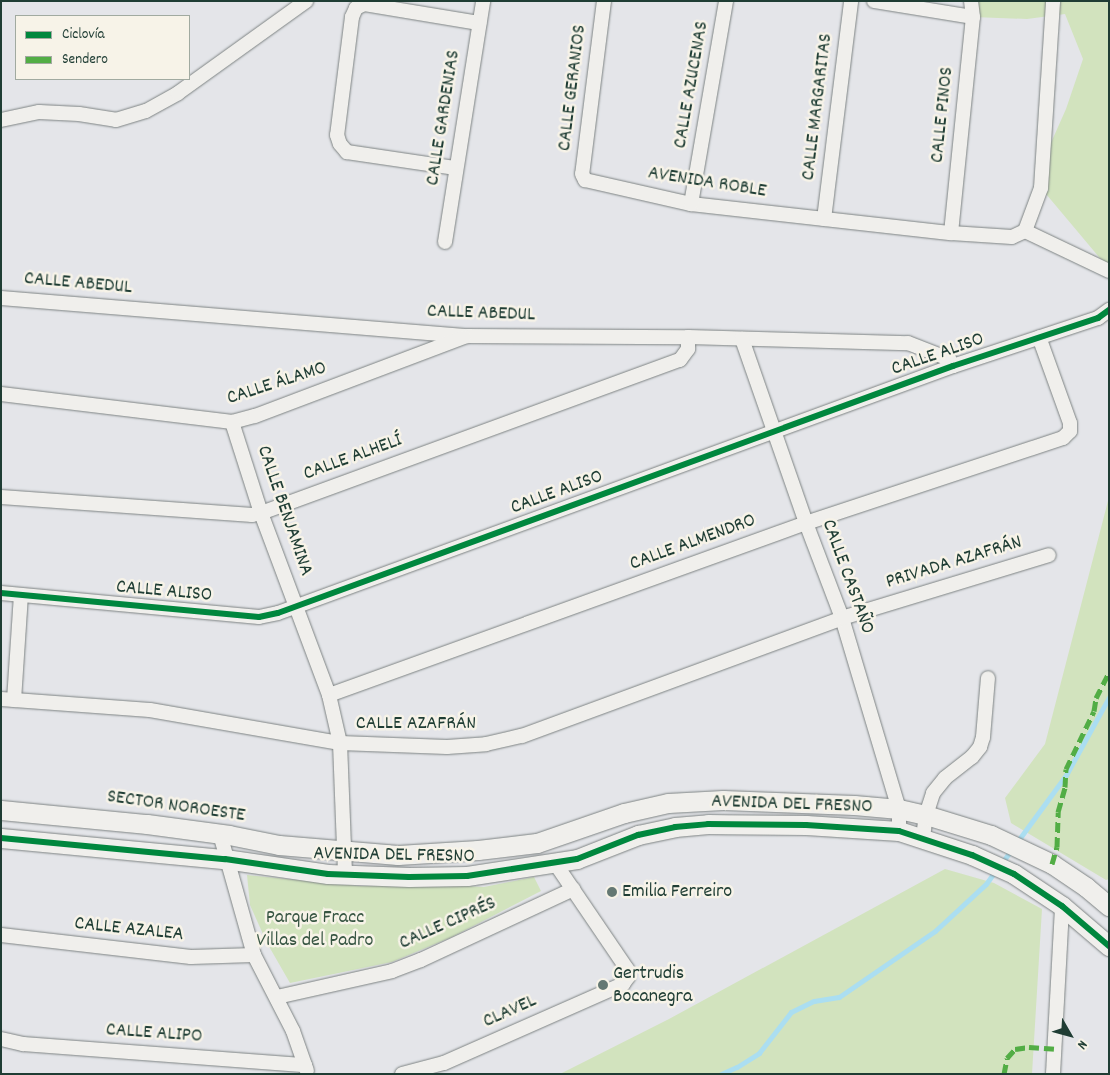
<!DOCTYPE html>
<meta charset="utf-8">
<style>
body{margin:0}
#map{position:relative;width:1110px;height:1075px;overflow:hidden;background:#e4e5e9;font-family:Dekko,sans-serif}
div>[style]{position:absolute}
[style*='--x']{left:calc(var(--x)*1px);top:calc(var(--y)*1px);width:calc(var(--w)*1px);rotate:calc(var(--a)*1deg)}
.green>*{inset:0;background:#d2e3be}
.stream>*{height:5px;margin:-2.5px;padding:0 2.5px;transform-origin:2.5px;border-radius:2.5px;background:#abdef1}
.roads{filter:drop-shadow(0 0 1px #7d8383) drop-shadow(0 0 1px #7d8383)}
.street>*{height:14px;margin:-7px;padding:0 7px;transform-origin:7px;border-radius:7px;background:#f0efec}
.secondary>*{height:19px;margin:-9.5px;padding:0 9.5px;transform-origin:9.5px;border-radius:9.5px;background:#f0efec}
.quiet>*{height:5px;margin-top:-2.5px;transform-origin:0;background:repeating-linear-gradient(90deg,#52ad45 0 10px,transparent 0 15px)}
.cycleway>*{height:6px;margin:-3px;padding:0 3px;transform-origin:3px;border-radius:3px;background:#00873e}
.dots>*{width:14px;height:14px;translate:-50% -50%;box-sizing:border-box;border:2px solid #f7f3e8;border-radius:50%}
span{translate:-50% -50%;white-space:nowrap;text-align:center;line-height:1.15;-webkit-text-stroke:5px #f7f3e8;paint-order:stroke}
.street-label{font-size:20px;color:#1f3d34}
.poi-label{font-size:20px;color:#1f3d34}
.left{translate:0 -50%;text-align:left}
.park-label{font-size:20px;color:#385643}
.frame{position:absolute;inset:0;border:2px solid #1f3d34;pointer-events:none}
.legend{position:absolute;left:15px;top:15px;width:175px;height:65px;box-sizing:border-box;background:#f7f3e8;border:1px solid #a1aaa0;margin:0;padding:6px 9px;list-style:none;font-size:15px;color:#1f3d34}
.legend li{display:flex;align-items:center;gap:10px;height:25px}
.legend b{width:25px;border:1px solid #a1aaa0}
.north{position:absolute;left:1045px;top:1010px;width:50px;height:50px;-webkit-text-stroke:4px #f7f3e8;paint-order:stroke;rotate:128deg;font-size:14px;font-weight:700;line-height:20px;text-align:center;color:#1f3d34}
.north::after{content:'';display:block;margin:auto;width:18px;height:22px;background:#1f3d34;clip-path:polygon(50% 0,100% 100%,50% 72%,0 100%)}
</style>
<div id="map">
<div class="green">
<div style="clip-path:polygon(976px 1px,1109px 1px,1109px 269px,1041px 188px,1046px 154px,1066px 109px,1083px 59px,1065px 14px,1027px 19px,973px 17px)"></div>
<div style="clip-path:polygon(1109px 497px,1109px 879px,1106px 880px,1011px 823px,1005px 798px,1045px 744px)"></div>
<div style="clip-path:polygon(945px 869px,994px 883px,1042px 909px,1032px 1074px,560px 1074px,669px 1019px)"></div>
<div style="clip-path:polygon(247px 875px,360px 886px,431px 884px,484px 887px,534px 877px,541px 891px,452px 937px,392px 962px,290px 983px,267px 943px,250px 905px)"></div>
</div>
<div class="stream">
<div style="--x:1017;--y:842;--w:83;--a:-53.8"></div>
<div style="--x:1066;--y:775;--w:89;--a:-61.1"></div>
<div style="--x:1001;--y:864;--w:19;--a:-54"></div>
<div style="--x:721;--y:1074;--w:17;--a:-24"></div>
<div style="--x:737;--y:1067;--w:26;--a:-32"></div>
<div style="--x:759;--y:1053;--w:52;--a:-52"></div>
<div style="--x:791;--y:1012;--w:25;--a:-26"></div>
<div style="--x:814;--y:1001;--w:25;--a:-9"></div>
<div style="--x:839;--y:997;--w:116;--a:-34.5"></div>
<div style="--x:935;--y:931;--w:69;--a:-42.7"></div>
<div style="--x:986;--y:884;--w:16;--a:-55"></div>
</div>
<div class="roads">
<div class="street">
<div style="--x:604;--y:1;--w:174;--a:97.2"></div>
<div style="--x:582;--y:174;--w:7;--a:63"></div>
<div style="--x:585;--y:180;--w:109;--a:12.8"></div>
<div style="--x:691;--y:204;--w:262;--a:6.4"></div>
<div style="--x:951;--y:233;--w:61;--a:3.8"></div>
<div style="--x:1012;--y:237;--w:14;--a:-25"></div>
<div style="--x:874;--y:1;--w:100;--a:9.2"></div>
<div style="--x:356;--y:8;--w:10;--a:114"></div>
<div style="--x:352;--y:17;--w:119;--a:97.2"></div>
<div style="--x:337;--y:135;--w:9;--a:72"></div>
<div style="--x:340;--y:144;--w:11;--a:49"></div>
<div style="--x:347;--y:152;--w:110;--a:8.4"></div>
<div style="--x:356;--y:8;--w:9;--a:-27"></div>
<div style="--x:364;--y:4;--w:117;--a:9.4"></div>
<div style="--x:1;--y:120;--w:39;--a:-12"></div>
<div style="--x:39;--y:112;--w:40;--a:2.9"></div>
<div style="--x:79;--y:114;--w:37;--a:9"></div>
<div style="--x:116;--y:120;--w:31;--a:-17"></div>
<div style="--x:146;--y:111;--w:37;--a:-29"></div>
<div style="--x:178;--y:93;--w:158;--a:-35.7"></div>
<div style="--x:691;--y:204;--w:206;--a:-80.2"></div>
<div style="--x:824;--y:219;--w:220;--a:-82.9"></div>
<div style="--x:1025;--y:231;--w:46;--a:-69.6"></div>
<div style="--x:1041;--y:188;--w:187;--a:-86.3"></div>
<div style="--x:1025;--y:231;--w:93;--a:25.5"></div>
<div style="--x:951;--y:233;--w:217;--a:-84.2"></div>
<div style="--x:973;--y:17;--w:16;--a:-97"></div>
<div style="--x:445;--y:242;--w:244;--a:-81"></div>
<div style="--x:1;--y:298;--w:468;--a:4.7"></div>
<div style="--x:467;--y:336;--w:221;--a:0.3"></div>
<div style="--x:688;--y:337;--w:220;--a:1.6"></div>
<div style="--x:908;--y:343;--w:44;--a:21.3"></div>
<div style="--x:949;--y:359;--w:8;--a:60"></div>
<div style="--x:742;--y:339;--w:195;--a:70.8"></div>
<div style="--x:806;--y:523;--w:102;--a:69.2"></div>
<div style="--x:842;--y:618;--w:199;--a:73.4"></div>
<div style="--x:899;--y:809;--w:22;--a:90"></div>
<div style="--x:1;--y:394;--w:233;--a:6.9"></div>
<div style="--x:232;--y:422;--w:24;--a:-15"></div>
<div style="--x:255;--y:416;--w:223;--a:-20.7"></div>
<div style="--x:232;--y:422;--w:96;--a:72.3"></div>
<div style="--x:261;--y:513;--w:194;--a:69.5"></div>
<div style="--x:329;--y:695;--w:49;--a:77.1"></div>
<div style="--x:340;--y:743;--w:133;--a:87.8"></div>
<div style="--x:1;--y:497;--w:252;--a:4.1"></div>
<div style="--x:252;--y:515;--w:9;--a:-13"></div>
<div style="--x:261;--y:513;--w:446;--a:-20.1"></div>
<div style="--x:680;--y:360;--w:14;--a:-54"></div>
<div style="--x:688;--y:349;--w:12;--a:-90"></div>
<div style="--x:1;--y:593;--w:259;--a:5.3"></div>
<div style="--x:259;--y:617;--w:19;--a:-12"></div>
<div style="--x:278;--y:613;--w:719;--a:-20.1"></div>
<div style="--x:953;--y:366;--w:153;--a:-18.3"></div>
<div style="--x:1098;--y:318;--w:14;--a:-36"></div>
<div style="--x:329;--y:695;--w:507;--a:-19.83"></div>
<div style="--x:806;--y:523;--w:271;--a:-18.3"></div>
<div style="--x:1063;--y:438;--w:10;--a:-45"></div>
<div style="--x:1070;--y:431;--w:8;--a:-90"></div>
<div style="--x:1070;--y:423;--w:91;--a:-109.8"></div>
<div style="--x:1;--y:699;--w:149;--a:4.2"></div>
<div style="--x:150;--y:710;--w:193;--a:9.9"></div>
<div style="--x:340;--y:743;--w:107;--a:2.1"></div>
<div style="--x:447;--y:747;--w:39;--a:-4"></div>
<div style="--x:486;--y:744;--w:37;--a:-13"></div>
<div style="--x:522;--y:736;--w:341;--a:-20.2"></div>
<div style="--x:842;--y:618;--w:216;--a:-16.9"></div>
<div style="--x:14;--y:700;--w:105;--a:-86.2"></div>
<div style="--x:220;--y:834;--w:126;--a:74.3"></div>
<div style="--x:254;--y:955;--w:85;--a:62.8"></div>
<div style="--x:293;--y:1031;--w:42;--a:70.7"></div>
<div style="--x:923;--y:838;--w:23;--a:-83"></div>
<div style="--x:926;--y:815;--w:23;--a:-72"></div>
<div style="--x:933;--y:793;--w:19;--a:-51"></div>
<div style="--x:945;--y:778;--w:34;--a:-38"></div>
<div style="--x:972;--y:757;--w:13;--a:-51"></div>
<div style="--x:980;--y:747;--w:10;--a:-73"></div>
<div style="--x:983;--y:737;--w:59;--a:-85.2"></div>
<div style="--x:1;--y:935;--w:191;--a:6.6"></div>
<div style="--x:191;--y:957;--w:63;--a:-1.8"></div>
<div style="--x:277;--y:997;--w:118;--a:-12.7"></div>
<div style="--x:392;--y:971;--w:31;--a:-21"></div>
<div style="--x:421;--y:960;--w:168;--a:-25"></div>
<div style="--x:1;--y:1039;--w:23;--a:13"></div>
<div style="--x:23;--y:1044;--w:283;--a:4.3"></div>
<div style="--x:402;--y:1074;--w:43;--a:-14.7"></div>
<div style="--x:444;--y:1063;--w:196;--a:-23.8"></div>
<div style="--x:623;--y:984;--w:9;--a:-54"></div>
<div style="--x:628;--y:977;--w:8;--a:-97"></div>
<div style="--x:627;--y:969;--w:128;--a:-124.2"></div>
<div style="--x:1053;--y:1074;--w:168;--a:-86.9"></div>
</div>
<div class="secondary">
<div style="--x:1;--y:810;--w:147;--a:5.5"></div>
<div style="--x:147;--y:824;--w:83;--a:7.6"></div>
<div style="--x:229;--y:835;--w:51;--a:11.3"></div>
<div style="--x:279;--y:845;--w:119;--a:4.8"></div>
<div style="--x:398;--y:855;--w:80;--a:-3.6"></div>
<div style="--x:478;--y:850;--w:59;--a:-6.8"></div>
<div style="--x:537;--y:843;--w:92;--a:-19"></div>
<div style="--x:624;--y:813;--w:45;--a:-12.8"></div>
<div style="--x:668;--y:803;--w:55;--a:-3.1"></div>
<div style="--x:723;--y:800;--w:131;--a:2.2"></div>
<div style="--x:854;--y:805;--w:45;--a:5.1"></div>
<div style="--x:899;--y:809;--w:28;--a:13"></div>
<div style="--x:926;--y:815;--w:68;--a:17.1"></div>
<div style="--x:991;--y:835;--w:68;--a:25.4"></div>
<div style="--x:1052;--y:864;--w:41;--a:34.1"></div>
<div style="--x:1086;--y:887;--w:30;--a:40"></div>
<div style="--x:1;--y:838;--w:225;--a:5.4"></div>
<div style="--x:225;--y:859;--w:104;--a:8.3"></div>
<div style="--x:328;--y:874;--w:81;--a:2.1"></div>
<div style="--x:409;--y:877;--w:58;--a:-1"></div>
<div style="--x:467;--y:876;--w:111;--a:-8.8"></div>
<div style="--x:577;--y:859;--w:66;--a:-21.5"></div>
<div style="--x:638;--y:835;--w:38;--a:-12"></div>
<div style="--x:675;--y:827;--w:33;--a:-5"></div>
<div style="--x:708;--y:824;--w:98;--a:0.6"></div>
<div style="--x:806;--y:825;--w:93;--a:3.7"></div>
<div style="--x:899;--y:831;--w:77;--a:18.2"></div>
<div style="--x:972;--y:855;--w:46;--a:24.3"></div>
<div style="--x:1014;--y:874;--w:58;--a:33.7"></div>
<div style="--x:1062;--y:906;--w:62;--a:40.4"></div>
</div>
</div>
<div class="quiet">
<div style="--x:1052;--y:864;--w:18;--a:-74"></div>
<div style="--x:1057;--y:847;--w:35;--a:-88"></div>
<div style="--x:1058;--y:812;--w:26;--a:-74"></div>
<div style="--x:1065;--y:787;--w:18;--a:-87"></div>
<div style="--x:1066;--y:769;--w:64;--a:-64.2"></div>
<div style="--x:1094;--y:711;--w:13;--a:-81"></div>
<div style="--x:1096;--y:698;--w:29;--a:-63"></div>
<div style="--x:1004;--y:1074;--w:16;--a:-79"></div>
<div style="--x:1007;--y:1058;--w:12;--a:-48"></div>
<div style="--x:1015;--y:1049;--w:14;--a:-8"></div>
<div style="--x:1029;--y:1047;--w:26;--a:4"></div>
</div>
<div class="cycleway">
<div style="--x:1;--y:593;--w:259;--a:5.3"></div>
<div style="--x:259;--y:617;--w:19;--a:-12"></div>
<div style="--x:278;--y:613;--w:719;--a:-20.1"></div>
<div style="--x:953;--y:366;--w:153;--a:-18.3"></div>
<div style="--x:1098;--y:318;--w:14;--a:-36"></div>
<div style="--x:1;--y:838;--w:225;--a:5.4"></div>
<div style="--x:225;--y:859;--w:104;--a:8.3"></div>
<div style="--x:328;--y:874;--w:81;--a:2.1"></div>
<div style="--x:409;--y:877;--w:58;--a:-1"></div>
<div style="--x:467;--y:876;--w:111;--a:-8.8"></div>
<div style="--x:577;--y:859;--w:66;--a:-21.5"></div>
<div style="--x:638;--y:835;--w:38;--a:-12"></div>
<div style="--x:675;--y:827;--w:33;--a:-5"></div>
<div style="--x:708;--y:824;--w:98;--a:0.6"></div>
<div style="--x:806;--y:825;--w:93;--a:3.7"></div>
<div style="--x:899;--y:831;--w:77;--a:18.2"></div>
<div style="--x:972;--y:855;--w:46;--a:24.3"></div>
<div style="--x:1014;--y:874;--w:58;--a:33.7"></div>
<div style="--x:1062;--y:906;--w:62;--a:40.4"></div>
</div>
<div class="dots">
<div style="left:612px;top:892px;background:#647873"></div>
<div style="left:603px;top:985px;background:#647873"></div>
</div>
<div class="street-label">
<span style="left:692px;top:85px;rotate:-80deg">CALLE AZUCENAS</span>
<span style="left:573px;top:88px;rotate:-83deg">CALLE GERANIOS</span>
<span style="left:818px;top:107px;rotate:-83deg">CALLE MARGARITAS</span>
<span style="left:943px;top:115px;rotate:-84deg">CALLE PINOS</span>
<span style="left:444px;top:118px;rotate:-81deg">CALLE GARDENIAS</span>
<span style="left:707px;top:183px;rotate:9deg">AVENIDA ROBLE</span>
<span style="left:78px;top:284px;rotate:5deg">CALLE ABEDUL</span>
<span style="left:481px;top:314px;rotate:2deg">CALLE ABEDUL</span>
<span style="left:938px;top:355px;rotate:-19deg">CALLE ALISO</span>
<span style="left:277px;top:384px;rotate:-18deg">CALLE ÁLAMO</span>
<span style="left:353px;top:458px;rotate:-20deg">CALLE ALHELÍ</span>
<span style="left:557px;top:493px;rotate:-20deg">CALLE ALISO</span>
<span style="left:284px;top:511px;rotate:71deg">CALLE BENJAMINA</span>
<span style="left:693px;top:543px;rotate:-20deg">CALLE ALMENDRO</span>
<span style="left:954px;top:563px;rotate:-17deg">PRIVADA AZAFRÁN</span>
<span style="left:847px;top:577px;rotate:70deg">CALLE CASTAÑO</span>
<span style="left:164px;top:592px;rotate:5deg">CALLE ALISO</span>
<span style="left:416px;top:724px">CALLE AZAFRÁN</span>
<span style="left:792px;top:805px;rotate:2deg">AVENIDA DEL FRESNO</span>
<span style="left:176px;top:807px;rotate:8deg">SECTOR NOROESTE</span>
<span style="left:394px;top:856px;rotate:1deg">AVENIDA DEL FRESNO</span>
<span style="left:448px;top:924px;rotate:-24deg">CALLE CIPRÉS</span>
<span style="left:129px;top:930px;rotate:6deg">CALLE AZALEA</span>
<span style="left:510px;top:1012px;rotate:-24deg">CLAVEL</span>
<span style="left:154px;top:1034px;rotate:4deg">CALLE ALIPO</span>
</div>
<div class="poi-label">
<span class="left" style="left:622px;top:892px">Emilia Ferreiro</span>
<span class="left" style="left:613px;top:986px">Gertrudis<br>Bocanegra</span>
</div>
<div class="park-label">
<span style="left:315px;top:930px">Parque Fracc<br>Villas del Padro</span>
</div>
<div class="frame"></div>
<ul class="legend">
<li><b style="height:6px;background:#00873e"></b>Ciclovía</li>
<li><b style="height:6px;background:#52ad45"></b>Sendero</li>
</ul>
<div class="north">N</div>
</div>
